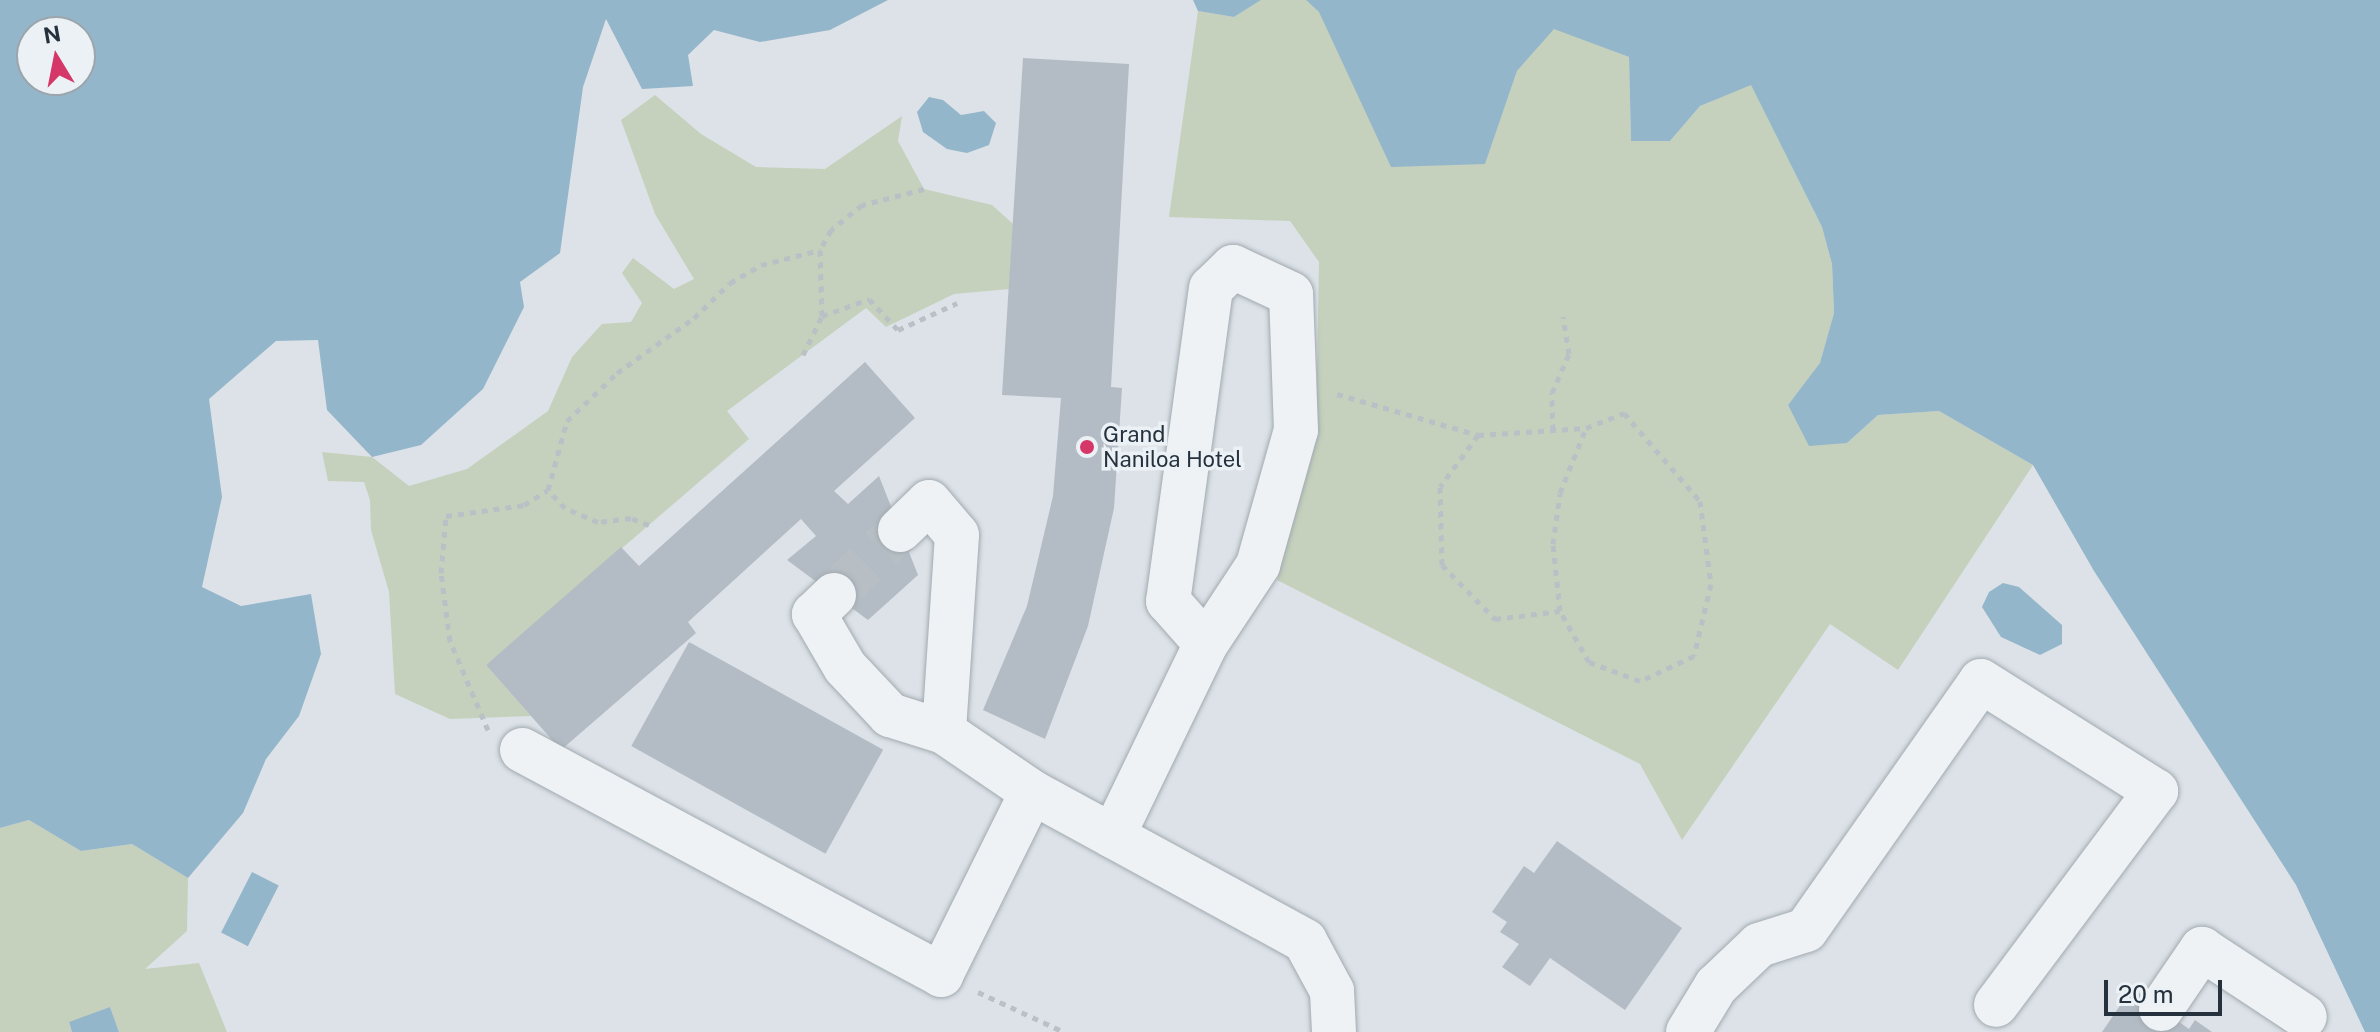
<!DOCTYPE html>
<style>
body{margin:0}
#map{position:relative;width:2380px;height:1032px;overflow:hidden;background:#dce2e7;font-family:"Public Sans",sans-serif}
div>[style]{position:absolute}
[style*='--x']{left:calc(var(--x)*1px);top:calc(var(--y)*1px);width:calc(var(--w)*1px);rotate:calc(var(--a)*1deg)}
.green>*{inset:0;background:#c5d1bc}
.water>*{inset:0;background:#94b6ca;transform-origin:0 0}
.building>*{inset:0;background:#b3bcc4;transform-origin:0 0}
.minor-tunnel>*{height:44px;margin-top:-22px;transform-origin:0;background:repeating-linear-gradient(90deg,#b7bfc5 0 44px,transparent 0 66px)}
.path>*{height:5px;margin-top:-2.5px;transform-origin:0;background:repeating-linear-gradient(90deg,#bac0c5 0 6px,transparent 0 12px)}
.roads{filter:drop-shadow(0 0 2px #a1aab1) drop-shadow(0 0 2px #a1aab1)}
.minor>*{height:44px;margin:-22px;padding:0 22px;transform-origin:22px;border-radius:22px;background:#eff2f5}
.dots>*{width:22px;height:22px;translate:-50% -50%;box-sizing:border-box;border:4px solid #ebf1f5;border-radius:50%}
span{translate:-50% -50%;white-space:nowrap;text-align:center;line-height:1.15;-webkit-text-stroke:7px #ebf1f5;paint-order:stroke}
.poi-label{font-size:22px;color:#25323e}
.left{translate:0 -50%;text-align:left}
.north{position:absolute;left:16px;top:16px;width:80px;height:80px;box-sizing:border-box;background:#ebf1f5;border:2px solid #9ca5ac;border-radius:50%;rotate:350deg;font-size:22px;font-weight:700;line-height:32px;text-align:center;color:#25323e}
.north::after{content:'';display:block;margin:auto;width:28px;height:36px;background:#d53768;clip-path:polygon(50% 0,100% 100%,50% 72%,0 100%)}
.scale{position:absolute;left:2104px;top:980px;width:118px;height:36px;box-sizing:border-box;border:4px solid #25323e;border-top:0;padding-left:10px;font-size:24px;line-height:28px;white-space:nowrap;color:#25323e;-webkit-text-stroke:6px #ebf1f5;paint-order:stroke}
</style>
<div id="map">
<div class="green">
<div style="clip-path:polygon(1261px 0,1306px 0,1485px 163px,1517px 71px,1554px 28px,1629px 57px,1631px 141px,1670px 141px,1700px 106px,1751px 84px,1822px 227px,1832px 264px,1834px 313px,1820px 364px,1788px 405px,1847px 443px,1878px 415px,1939px 411px,2033px 465px,1898px 670px,1830px 624px,1682px 840px,1640px 764px,1277px 580px,1316px 427px,1319px 262px,1290px 221px,1169px 217px,1198px 11px,1234px 17px)"></div>
<div style="clip-path:polygon(655px 95px,701px 134px,756px 167px,825px 169px,902px 116px,898px 141px,924px 189px,992px 205px,1013px 224px,1009px 289px,954px 294px,886px 327px,866px 308px,727px 411px,749px 439px,486px 665px,531px 716px,450px 719px,395px 694px,389px 592px,371px 530px,370px 500px,364px 482px,328px 481px,322px 452px,372px 457px,409px 486px,467px 469px,548px 411px,572px 357px,602px 324px,631px 322px,642px 303px,622px 273px,633px 258px,674px 289px,694px 279px,655px 214px,621px 120px)"></div>
<div style="clip-path:polygon(29px 820px,81px 851px,132px 844px,188px 878px,187px 931px,145px 969px,199px 963px,227px 1032px,119px 1032px,110px 1007px,69px 1023px,72px 1032px,0 1032px,0 828px)"></div>
</div>
<div class="water">
<div style="clip-path:polygon(evenodd,0 0,888px 0,830px 30px,760px 42px,714px 30px,688px 55px,693px 86px,642px 89px,606px 19px,583px 87px,560px 253px,520px 282px,524px 307px,483px 389px,421px 445px,372px 457px,327px 410px,318px 340px,276px 341px,209px 399px,222px 497px,202px 587px,241px 606px,311px 594px,321px 654px,299px 716px,266px 759px,243px 813px,188px 878px,132px 844px,81px 851px,29px 820px,0 828px,0 0,32px 32px,80px 32px,80px 80px,32px 80px,32px 32px)"></div>
<div style="clip-path:polygon(1193px 0,1261px 0,1234px 17px,1198px 11px)"></div>
<div style="clip-path:polygon(1306px 0,2380px 0,2380px 1032px,2365px 1032px,2296px 885px,2094px 571px,2033px 465px,1939px 411px,1878px 415px,1847px 443px,1809px 446px,1788px 405px,1820px 363px,1834px 313px,1832px 264px,1822px 227px,1751px 85px,1700px 106px,1670px 141px,1631px 141px,1629px 57px,1554px 29px,1517px 71px,1485px 164px,1391px 167px,1319px 12px)"></div>
<div style="clip-path:polygon(929px 97px,943px 100px,961px 115px,984px 111px,996px 123px,989px 145px,967px 153px,947px 149px,923px 132px,917px 112px)"></div>
<div style="clip-path:polygon(2003px 583px,2019px 587px,2062px 625px,2062px 644px,2040px 655px,2001px 637px,1982px 607px,1989px 592px)"></div>
<div style="left:252px;top:872px;width:30px;height:68px;rotate:27deg"></div>
<div style="clip-path:polygon(110px 1007px,119px 1032px,72px 1032px,69px 1022px)"></div>
</div>
<div class="building">
<div style="clip-path:polygon(1023px 58px,1129px 64px,1111px 387px,1122px 388px,1114px 508px,1088px 626px,1045px 739px,983px 710px,1027px 606px,1053px 496px,1061px 398px,1002px 395px)"></div>
<div style="clip-path:polygon(865px 362px,915px 418px,834px 491px,848px 504px,879px 476px,918px 575px,868px 620px,787px 560px,816px 536px,801px 519px,688px 622px,696px 633px,561px 750px,486px 665px,621px 547px,639px 566px)"></div>
<div style="left:689px;top:642px;width:222px;height:119px;rotate:29deg"></div>
<div style="clip-path:polygon(1557px 841px,1682px 928px,1625px 1010px,1550px 958px,1530px 986px,1502px 967px,1519px 944px,1500px 932px,1507px 922px,1492px 912px,1524px 866px,1534px 873px)"></div>
<div style="clip-path:polygon(2132px 988px,2189px 1029px,2195px 1020px,2212px 1032px,2102px 1032px)"></div>
</div>
<div class="minor-tunnel">
<div style="--x:834;--y:595;--w:93;--a:-44.6"></div>
</div>
<div class="path">
<div style="--x:924;--y:189;--w:64;--a:165.5"></div>
<div style="--x:862;--y:205;--w:40;--a:141"></div>
<div style="--x:831;--y:230;--w:23;--a:119"></div>
<div style="--x:820;--y:250;--w:66;--a:88.3"></div>
<div style="--x:822;--y:316;--w:50;--a:-19.9"></div>
<div style="--x:869;--y:299;--w:42;--a:46.9"></div>
<div style="--x:898;--y:330;--w:65;--a:-24.6"></div>
<div style="--x:803;--y:355;--w:43;--a:-64"></div>
<div style="--x:1337;--y:394;--w:147;--a:16.2"></div>
<div style="--x:1478;--y:435;--w:108;--a:-3.7"></div>
<div style="--x:1586;--y:428;--w:41;--a:-21.5"></div>
<div style="--x:1624;--y:413;--w:116;--a:49.2"></div>
<div style="--x:1700;--y:501;--w:84;--a:82.5"></div>
<div style="--x:1711;--y:584;--w:74;--a:103.3"></div>
<div style="--x:1694;--y:656;--w:60;--a:155.2"></div>
<div style="--x:1640;--y:681;--w:54;--a:-159.6"></div>
<div style="--x:1589;--y:662;--w:59;--a:-119.6"></div>
<div style="--x:1560;--y:611;--w:67;--a:-96"></div>
<div style="--x:1553;--y:544;--w:51;--a:-82.2"></div>
<div style="--x:1560;--y:493;--w:70;--a:-68.2"></div>
<div style="--x:1553;--y:430;--w:37;--a:-92"></div>
<div style="--x:1552;--y:393;--w:43;--a:-66.4"></div>
<div style="--x:1569;--y:354;--w:38;--a:-99"></div>
<div style="--x:1478;--y:435;--w:64;--a:126.2"></div>
<div style="--x:1440;--y:487;--w:78;--a:88.5"></div>
<div style="--x:1442;--y:565;--w:76;--a:45.5"></div>
<div style="--x:1495;--y:619;--w:65;--a:-7"></div>
<div style="--x:649;--y:525;--w:19;--a:-159"></div>
<div style="--x:631;--y:518;--w:33;--a:173"></div>
<div style="--x:598;--y:522;--w:36;--a:-157"></div>
<div style="--x:565;--y:508;--w:25;--a:-133"></div>
<div style="--x:548;--y:490;--w:72;--a:-74.6"></div>
<div style="--x:567;--y:421;--w:69;--a:-43.8"></div>
<div style="--x:617;--y:373;--w:95;--a:-35.5"></div>
<div style="--x:694;--y:318;--w:50;--a:-44.2"></div>
<div style="--x:730;--y:283;--w:36;--a:-30"></div>
<div style="--x:761;--y:265;--w:61;--a:-14.3"></div>
<div style="--x:488;--y:730;--w:97;--a:-113.1"></div>
<div style="--x:450;--y:641;--w:69;--a:-97.5"></div>
<div style="--x:441;--y:573;--w:57;--a:-85"></div>
<div style="--x:446;--y:516;--w:79;--a:-8"></div>
<div style="--x:524;--y:505;--w:28;--a:-32"></div>
<div style="--x:978;--y:992;--w:95;--a:24.9"></div>
</div>
<div class="roads">
<div class="minor">
<div style="--x:900;--y:530;--w:40;--a:-44"></div>
<div style="--x:929;--y:502;--w:43;--a:49.7"></div>
<div style="--x:957;--y:535;--w:197;--a:93.8"></div>
<div style="--x:834;--y:595;--w:28;--a:136"></div>
<div style="--x:814;--y:614;--w:61;--a:59.7"></div>
<div style="--x:845;--y:667;--w:66;--a:46.8"></div>
<div style="--x:890;--y:715;--w:57;--a:17.5"></div>
<div style="--x:944;--y:732;--w:107;--a:34.3"></div>
<div style="--x:522;--y:750;--w:476;--a:28.2"></div>
<div style="--x:941;--y:975;--w:204;--a:-63.6"></div>
<div style="--x:1032;--y:792;--w:311;--a:28.6"></div>
<div style="--x:1305;--y:941;--w:57;--a:61.6"></div>
<div style="--x:1332;--y:991;--w:41;--a:87.2"></div>
<div style="--x:1113;--y:836;--w:213;--a:-64.2"></div>
<div style="--x:1206;--y:644;--w:95;--a:-56.6"></div>
<div style="--x:1258;--y:565;--w:140;--a:-74.3"></div>
<div style="--x:1296;--y:430;--w:136;--a:-92.1"></div>
<div style="--x:1291;--y:294;--w:64;--a:-155"></div>
<div style="--x:1233;--y:267;--w:30;--a:136"></div>
<div style="--x:1211;--y:288;--w:316;--a:97.8"></div>
<div style="--x:1168;--y:601;--w:57;--a:48.5"></div>
<div style="--x:2161;--y:1009;--w:73;--a:-55.7"></div>
<div style="--x:2202;--y:949;--w:123;--a:33.4"></div>
<div style="--x:1688;--y:1032;--w:54;--a:-58.7"></div>
<div style="--x:1716;--y:986;--w:59;--a:-43.6"></div>
<div style="--x:1759;--y:945;--w:49;--a:-17.7"></div>
<div style="--x:1806;--y:930;--w:304;--a:-54.9"></div>
<div style="--x:1981;--y:681;--w:207;--a:32.2"></div>
<div style="--x:2156;--y:791;--w:267;--a:126.8"></div>
</div>
</div>
<div class="dots">
<div style="left:1087px;top:447px;background:#d53768"></div>
</div>
<div class="poi-label">
<span class="left" style="left:1103px;top:447px">Grand<br>Naniloa Hotel</span>
</div>
<div class="north">N</div>
<div class="scale">20 m</div>
</div>
